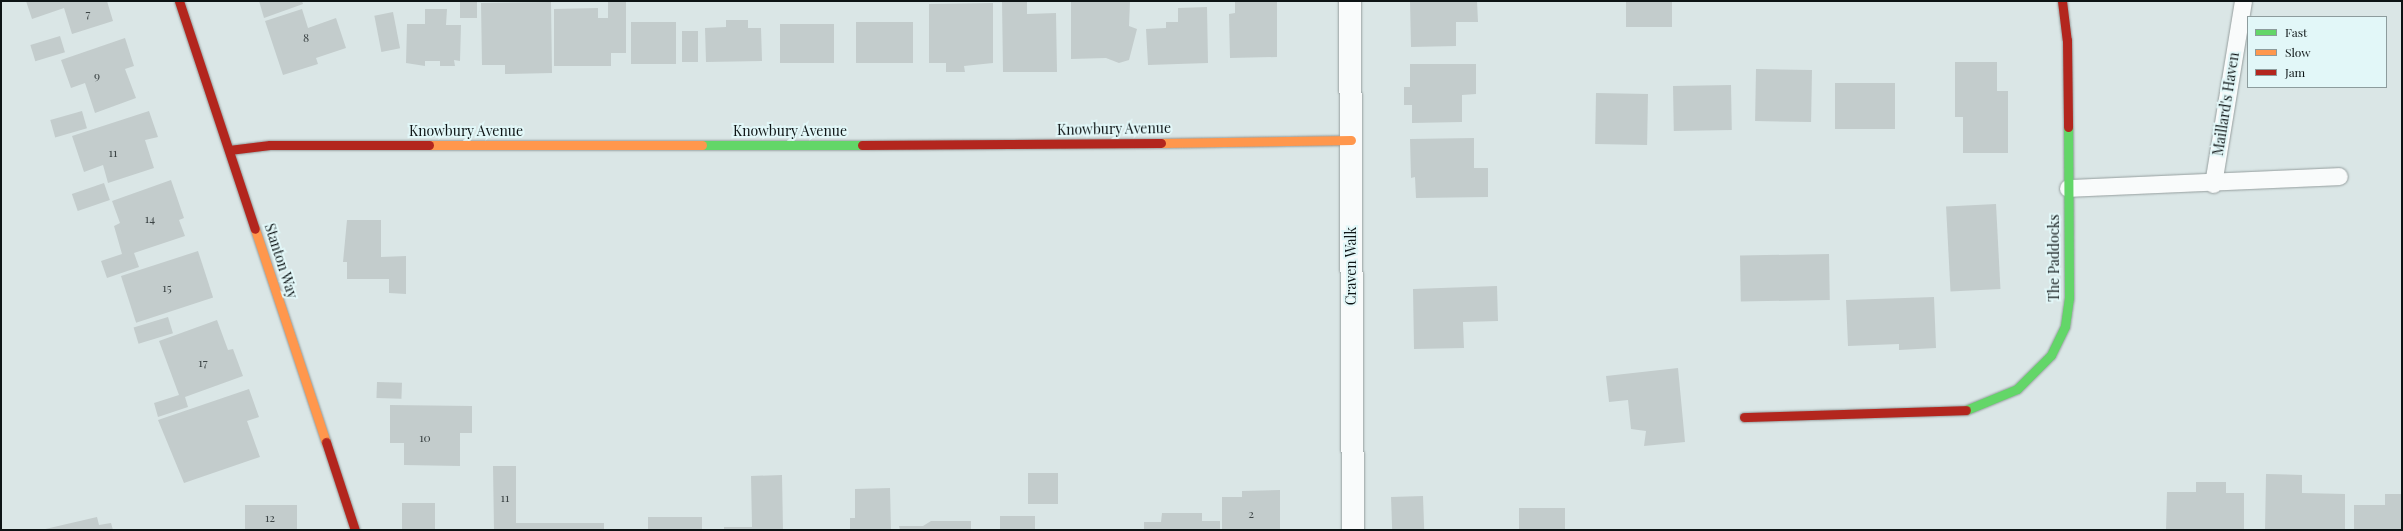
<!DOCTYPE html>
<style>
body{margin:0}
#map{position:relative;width:2403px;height:531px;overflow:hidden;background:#dae6e6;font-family:"Playfair Display",serif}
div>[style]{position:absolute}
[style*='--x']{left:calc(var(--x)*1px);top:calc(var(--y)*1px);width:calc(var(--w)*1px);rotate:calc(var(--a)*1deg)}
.building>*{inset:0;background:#c3cccc;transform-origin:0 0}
.roads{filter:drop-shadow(0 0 1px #959e9e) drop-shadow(0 0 1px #959e9e)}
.lane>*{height:17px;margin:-8.5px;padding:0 8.5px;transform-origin:8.5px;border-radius:8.5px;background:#f9fbfb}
.street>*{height:22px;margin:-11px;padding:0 11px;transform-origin:11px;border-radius:11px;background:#f9fbfb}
.fast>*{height:9px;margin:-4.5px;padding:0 4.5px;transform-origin:4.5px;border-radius:4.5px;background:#63d668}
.slow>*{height:9px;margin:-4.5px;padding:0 4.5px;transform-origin:4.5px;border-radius:4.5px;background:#ff974d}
.jam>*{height:9px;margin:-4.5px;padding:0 4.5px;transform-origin:4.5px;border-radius:4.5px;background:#b3261e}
span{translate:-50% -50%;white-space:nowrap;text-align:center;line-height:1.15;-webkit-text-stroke:4px #e2f7f8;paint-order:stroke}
.number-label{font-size:12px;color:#3c4445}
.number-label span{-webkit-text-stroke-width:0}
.street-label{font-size:14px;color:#0d1415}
.frame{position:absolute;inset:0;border:2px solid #0d1415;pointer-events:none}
.legend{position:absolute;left:2247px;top:16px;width:140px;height:72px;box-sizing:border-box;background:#e2f7f8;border:1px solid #8d9c9d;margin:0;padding:5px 7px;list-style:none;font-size:12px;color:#0d1415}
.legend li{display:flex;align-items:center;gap:8px;height:20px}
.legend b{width:20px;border:1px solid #8d9c9d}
</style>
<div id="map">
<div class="building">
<div style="clip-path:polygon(26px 1px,107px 1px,113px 21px,72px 34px,64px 8px,32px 19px)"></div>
<div style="clip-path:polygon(259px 1px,302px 1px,303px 4px,264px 18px)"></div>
<div style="left:460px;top:1px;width:17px;height:17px"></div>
<div style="clip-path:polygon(608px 1px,626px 1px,626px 53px,611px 53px,611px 66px,554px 66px,554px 9px,598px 8px,598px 18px,608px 18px)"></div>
<div style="clip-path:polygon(1002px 1px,1027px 1px,1027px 14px,1056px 13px,1057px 72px,1003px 72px)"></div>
<div style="clip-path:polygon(1130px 1px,1129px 26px,1137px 29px,1129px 60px,1119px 63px,1106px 58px,1071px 59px,1071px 2px)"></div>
<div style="clip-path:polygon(1235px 1px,1277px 1px,1277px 57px,1230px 58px,1229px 14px,1235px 13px)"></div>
<div style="clip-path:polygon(1410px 1px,1477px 1px,1478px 22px,1456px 22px,1456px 46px,1411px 47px)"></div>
<div style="left:1626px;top:1px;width:46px;height:26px"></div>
<div style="clip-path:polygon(551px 2px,552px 73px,505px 74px,505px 65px,482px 65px,481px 3px)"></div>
<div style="clip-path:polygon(993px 3px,993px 63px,964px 66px,965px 72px,946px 72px,946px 63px,929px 63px,929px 4px)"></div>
<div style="clip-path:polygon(1207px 7px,1208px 63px,1148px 65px,1146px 29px,1166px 28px,1166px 22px,1178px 22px,1178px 8px)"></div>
<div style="clip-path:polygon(302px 9px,308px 28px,336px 18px,346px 48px,316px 58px,318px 64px,283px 75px,265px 21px)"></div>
<div style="clip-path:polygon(425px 9px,447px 9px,446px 25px,461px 25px,460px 61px,454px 60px,455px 66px,440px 66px,440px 61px,425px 61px,425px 66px,406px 63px,407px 24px,425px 24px)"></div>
<div style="left:393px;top:12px;width:37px;height:19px;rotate:79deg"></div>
<div style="clip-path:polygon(726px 20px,748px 20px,748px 28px,761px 28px,762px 61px,706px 62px,705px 28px,726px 27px)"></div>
<div style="left:631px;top:22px;width:45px;height:42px"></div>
<div style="left:856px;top:22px;width:57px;height:41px"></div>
<div style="left:834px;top:24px;width:39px;height:54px;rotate:90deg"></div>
<div style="left:682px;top:31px;width:16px;height:31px"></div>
<div style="left:60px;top:36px;width:17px;height:31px;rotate:73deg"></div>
<div style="clip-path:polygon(125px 38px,134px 66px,125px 69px,136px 98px,95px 113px,85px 83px,71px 88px,61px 60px)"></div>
<div style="clip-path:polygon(1955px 62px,1997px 62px,1997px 91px,2008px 91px,2008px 153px,1963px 153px,1963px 117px,1955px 117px)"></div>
<div style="clip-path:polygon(1410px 64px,1476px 64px,1476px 94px,1462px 95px,1462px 122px,1412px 123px,1412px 105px,1404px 105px,1404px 87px,1410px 87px)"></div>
<div style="left:1756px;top:69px;width:56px;height:52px;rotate:1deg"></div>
<div style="left:1835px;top:83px;width:60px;height:46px"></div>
<div style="left:1731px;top:85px;width:45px;height:58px;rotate:89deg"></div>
<div style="left:1596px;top:93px;width:52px;height:51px;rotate:1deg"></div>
<div style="left:82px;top:111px;width:18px;height:33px;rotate:74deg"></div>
<div style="clip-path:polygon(149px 111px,158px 137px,145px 140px,154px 168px,108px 183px,103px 165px,84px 172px,72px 136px)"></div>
<div style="clip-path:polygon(1474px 138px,1474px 168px,1488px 168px,1488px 197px,1416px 198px,1415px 177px,1411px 178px,1410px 139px)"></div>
<div style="clip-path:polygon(171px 180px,184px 218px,179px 220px,185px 236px,134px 253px,139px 267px,107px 278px,101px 261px,122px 254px,114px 226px,120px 223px,112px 201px)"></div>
<div style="left:104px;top:183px;width:18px;height:34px;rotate:71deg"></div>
<div style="left:1996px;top:204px;width:85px;height:50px;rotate:87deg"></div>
<div style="clip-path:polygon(347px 220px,381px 220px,381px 257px,406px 256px,406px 294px,389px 293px,389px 279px,347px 279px,347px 262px,343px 262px)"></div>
<div style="left:198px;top:251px;width:49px;height:81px;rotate:72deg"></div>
<div style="left:1829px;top:254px;width:46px;height:89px;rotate:89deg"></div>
<div style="clip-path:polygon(1497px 286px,1498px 321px,1463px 322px,1464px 348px,1414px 349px,1413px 289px)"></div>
<div style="clip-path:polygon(1934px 297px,1936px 348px,1899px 350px,1899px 344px,1848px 346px,1846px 300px)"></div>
<div style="left:168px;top:317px;width:17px;height:36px;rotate:73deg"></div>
<div style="clip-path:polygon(217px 320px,228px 350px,233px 349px,243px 376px,185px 397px,188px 407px,158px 417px,154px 403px,179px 395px,159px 341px)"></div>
<div style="clip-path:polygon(1678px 368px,1685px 442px,1644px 446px,1646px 431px,1631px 429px,1628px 400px,1609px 402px,1606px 376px)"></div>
<div style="left:377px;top:382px;width:25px;height:16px;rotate:2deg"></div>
<div style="clip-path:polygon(249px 389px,259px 417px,247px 421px,260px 457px,184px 483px,158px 420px)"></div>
<div style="clip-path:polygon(390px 405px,472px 406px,472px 433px,460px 433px,460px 466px,404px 465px,404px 443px,390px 443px)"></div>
<div style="clip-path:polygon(493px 466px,516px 466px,516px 523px,604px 523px,604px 530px,494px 530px)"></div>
<div style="left:1058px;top:473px;width:31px;height:30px;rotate:90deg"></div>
<div style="clip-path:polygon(2266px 474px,2302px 475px,2302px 493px,2345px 494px,2345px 530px,2265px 530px)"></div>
<div style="clip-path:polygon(782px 475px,783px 530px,724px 530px,724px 527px,752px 527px,751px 476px)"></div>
<div style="clip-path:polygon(2196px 482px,2226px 482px,2226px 493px,2244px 493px,2244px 530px,2166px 530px,2167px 492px,2196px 492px)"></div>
<div style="clip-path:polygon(890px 488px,891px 530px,850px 530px,850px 518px,855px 518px,855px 489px)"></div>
<div style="clip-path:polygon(1280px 490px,1280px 530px,1222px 530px,1222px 497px,1242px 497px,1242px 491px)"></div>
<div style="clip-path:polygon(2385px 494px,2402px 494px,2402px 530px,2354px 530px,2354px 505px,2385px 505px)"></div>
<div style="left:1423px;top:496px;width:34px;height:32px;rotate:88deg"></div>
<div style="left:435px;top:503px;width:27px;height:33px;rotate:90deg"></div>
<div style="left:297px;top:505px;width:25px;height:52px;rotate:90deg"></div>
<div style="left:1519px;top:508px;width:46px;height:22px"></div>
<div style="clip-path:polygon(1162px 513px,1202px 513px,1202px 521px,1220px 521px,1220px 530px,1144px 530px,1144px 522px,1161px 522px)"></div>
<div style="left:1035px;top:516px;width:14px;height:35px;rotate:90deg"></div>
<div style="clip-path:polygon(97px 517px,99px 525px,111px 523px,113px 530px,41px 530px)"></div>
<div style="left:648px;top:517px;width:54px;height:13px"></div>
<div style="clip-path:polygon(931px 521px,971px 521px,971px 530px,900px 530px,899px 526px,923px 526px)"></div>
</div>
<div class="roads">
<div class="lane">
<div style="--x:2213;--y:184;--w:185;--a:-80.7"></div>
<div style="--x:2068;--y:188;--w:271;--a:-2.5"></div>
</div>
<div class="street">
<div style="--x:1350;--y:1;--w:529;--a:89.68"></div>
</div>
<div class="fast">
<div style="--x:702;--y:145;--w:160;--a:0"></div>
<div style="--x:1966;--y:410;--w:55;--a:-22.4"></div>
<div style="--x:2017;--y:389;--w:48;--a:-45"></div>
<div style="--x:2051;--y:355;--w:32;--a:-64"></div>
<div style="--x:2065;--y:326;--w:28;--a:-82"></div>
<div style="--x:2069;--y:298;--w:171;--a:-90.3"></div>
</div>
<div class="slow">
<div style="--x:1161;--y:143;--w:190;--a:-0.9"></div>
<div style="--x:429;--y:145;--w:273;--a:0"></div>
<div style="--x:255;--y:229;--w:225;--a:71.6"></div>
</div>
<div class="jam">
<div style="--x:179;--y:1;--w:240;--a:71.6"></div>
<div style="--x:2062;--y:1;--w:39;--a:83"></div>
<div style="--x:2067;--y:40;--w:87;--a:89.3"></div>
<div style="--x:862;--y:145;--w:299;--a:-0.4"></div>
<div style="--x:229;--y:150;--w:41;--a:-7"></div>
<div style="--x:270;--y:145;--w:159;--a:0"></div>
<div style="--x:1744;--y:417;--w:222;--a:-1.8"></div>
<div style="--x:326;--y:442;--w:93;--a:71.8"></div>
</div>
</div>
<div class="number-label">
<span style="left:88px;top:14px">7</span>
<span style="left:306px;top:38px">8</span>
<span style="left:97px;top:76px">9</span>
<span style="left:113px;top:153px">11</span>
<span style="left:150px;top:219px">14</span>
<span style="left:167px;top:288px">15</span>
<span style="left:203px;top:363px">17</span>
<span style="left:425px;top:438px">10</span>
<span style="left:505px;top:498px">11</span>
<span style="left:1251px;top:514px">2</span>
<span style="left:270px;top:518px">12</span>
</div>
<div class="street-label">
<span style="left:2226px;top:104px;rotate:-81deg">Maillard's Haven</span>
<span style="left:1114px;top:129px;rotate:-1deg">Knowbury Avenue</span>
<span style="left:466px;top:131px">Knowbury Avenue</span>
<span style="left:790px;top:131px">Knowbury Avenue</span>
<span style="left:2054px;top:258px;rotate:-90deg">The Paddocks</span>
<span style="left:281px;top:261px;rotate:72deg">Stanton Way</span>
<span style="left:1351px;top:266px;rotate:-90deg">Craven Walk</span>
</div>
<div class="frame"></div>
<ul class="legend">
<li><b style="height:5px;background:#63d668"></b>Fast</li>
<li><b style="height:5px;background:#ff974d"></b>Slow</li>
<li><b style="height:5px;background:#b3261e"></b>Jam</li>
</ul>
</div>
